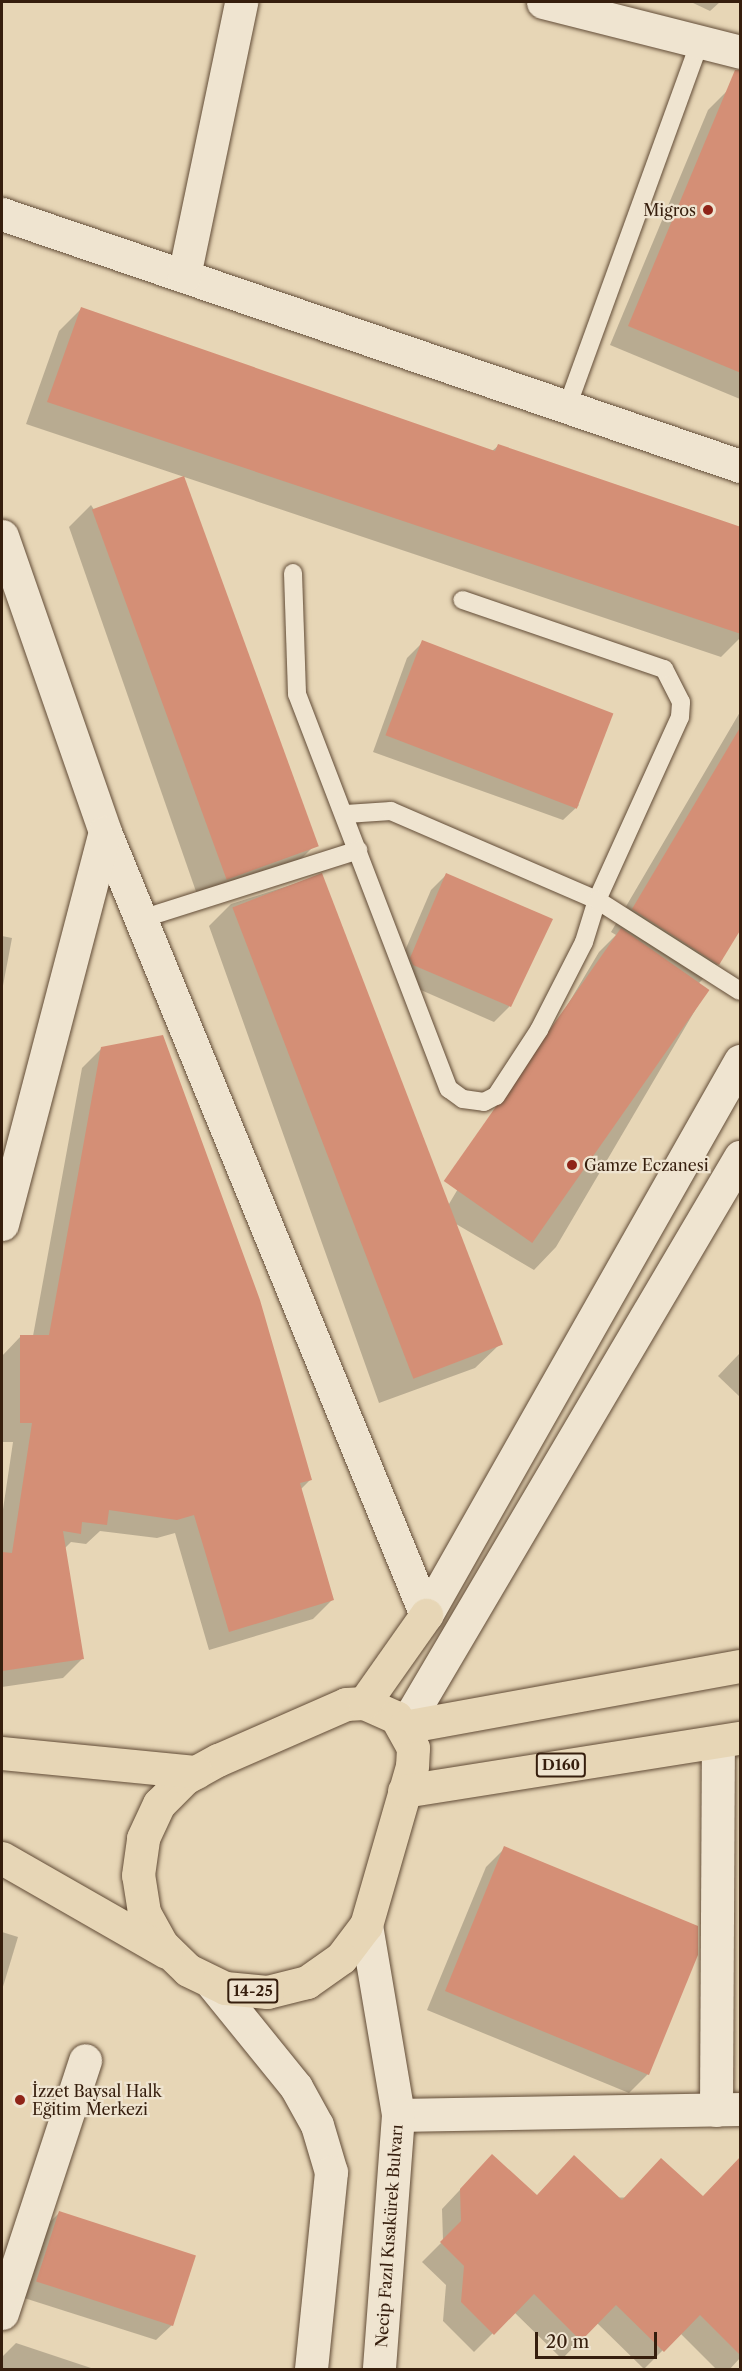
<!DOCTYPE html>
<meta charset="utf-8">
<style>
body{margin:0}
#map{position:relative;width:742px;height:2371px;overflow:hidden;background:#e7d6b6;font-family:"Libre Caslon Text",serif}
div>[style]{position:absolute}
[style*='--x']{left:calc(var(--x)*1px);top:calc(var(--y)*1px);width:calc(var(--w)*1px);rotate:calc(var(--a)*1deg)}
.shadow>*{inset:0;background:#0003}
.building>*{inset:0;background:#d48f76;transform-origin:0 0}
.roads{filter:drop-shadow(0 0 2px #624c37) drop-shadow(0 0 2px #624c37)}
.lane>*{height:18px;margin:-9px;padding:0 9px;transform-origin:9px;border-radius:9px;background:#efe4d0}
.street>*{height:33px;margin:-16.5px;padding:0 16.5px;transform-origin:16.5px;border-radius:16.5px;background:#efe4d0}
.secondary>*{height:33px;margin:-16.5px;padding:0 16.5px;transform-origin:16.5px;border-radius:16.5px;background:#efe4d0}
.primary>*{height:33px;margin:-16.5px;padding:0 16.5px;transform-origin:16.5px;border-radius:16.5px;background:#e7d6b6}
.dots>*{width:16px;height:16px;translate:-50% -50%;box-sizing:border-box;border:3px solid #efe4d0;border-radius:50%}
span{translate:-50% -50%;white-space:nowrap;text-align:center;line-height:1.15;-webkit-text-stroke:4.5px #efe4d0;paint-order:stroke}
.shield-label span{padding:2px 4px;background:#efe4d0;border:2px solid;border-radius:4px;-webkit-text-stroke-width:0}
.shield-label{font-size:15px;color:#361e0d;font-weight:700}
.poi-label{font-size:16px;color:#361e0d}
.right{translate:-100% -50%;text-align:right}
.left{translate:0 -50%;text-align:left}
.street-label{font-size:16px;color:#361e0d}
.frame{position:absolute;inset:0;border:3px solid #361e0d;pointer-events:none}
.scale{position:absolute;left:535px;top:2332px;width:122px;height:27px;box-sizing:border-box;border:3px solid #361e0d;border-top:0;padding-left:8px;font-size:18px;line-height:21px;white-space:nowrap;color:#361e0d;-webkit-text-stroke:4px #efe4d0;paint-order:stroke}
</style>
<div id="map">
<div class="shadow">
<div style="clip-path:polygon(691px 2px,720px 2px,710px 11px)"></div>
<div style="clip-path:polygon(727px 91px,740px 97px,740px 399px,610px 345px,708px 110px)"></div>
<div style="clip-path:polygon(81px 309px,492px 451px,498px 446px,740px 529px,740px 638px,721px 657px,26px 424px,59px 331px)"></div>
<div style="clip-path:polygon(91px 505px,312px 848px,289px 871px,200px 903px,69px 527px)"></div>
<div style="clip-path:polygon(423px 642px,579px 805px,563px 820px,373px 752px,407px 658px)"></div>
<div style="clip-path:polygon(740px 712px,740px 926px,718px 964px,698px 984px,707px 990px,556px 1247px,534px 1270px,451px 1221px,498px 1346px,475px 1368px,379px 1403px,209px 926px,231px 904px,322px 875px,446px 1209px,599px 952px,616px 935px,611px 932px)"></div>
<div style="clip-path:polygon(446px 875px,550px 920px,509px 1007px,494px 1022px,398px 980px,395px 974px,431px 890px)"></div>
<div style="clip-path:polygon(2px 936px,12px 938px,2px 991px)"></div>
<div style="clip-path:polygon(102px 1048px,310px 1480px,300px 1490px,332px 1600px,313px 1619px,209px 1650px,175px 1533px,157px 1538px,100px 1531px,86px 1544px,71px 1542px,65px 1548px,82px 1659px,63px 1678px,2px 1687px,2px 1516px,13px 1442px,2px 1442px,2px 1356px,21px 1336px,33px 1336px,82px 1068px)"></div>
<div style="clip-path:polygon(740px 1353px,740px 1397px,718px 1376px)"></div>
<div style="clip-path:polygon(505px 1848px,648px 2074px,629px 2093px,427px 2010px,486px 1867px)"></div>
<div style="clip-path:polygon(2px 1932px,18px 1937px,2px 1990px)"></div>
<div style="clip-path:polygon(740px 2158px,740px 2358px,729px 2370px,717px 2370px,680px 2333px,644px 2369px,597px 2323px,562px 2359px,514px 2312px,474px 2352px,443px 2321px,446px 2285px,422px 2262px,443px 2241px,442px 2209px,474px 2175px,536px 2197px,703px 2198px)"></div>
<div style="clip-path:polygon(59px 2213px,172px 2325px,156px 2340px,21px 2297px,43px 2229px)"></div>
<div style="clip-path:polygon(16px 2343px,97px 2370px,2px 2370px,2px 2357px)"></div>
</div>
<div class="building">
<div style="clip-path:polygon(735px 70px,741px 70px,741px 373px,628px 326px)"></div>
<div style="clip-path:polygon(81px 307px,495px 451px,498px 444px,741px 527px,741px 634px,47px 402px)"></div>
<div style="left:184px;top:476px;width:394px;height:98px;rotate:70deg"></div>
<div style="left:422px;top:640px;width:205px;height:102px;rotate:21deg"></div>
<div style="clip-path:polygon(741px 726px,741px 929px,719px 965px,632px 909px)"></div>
<div style="left:322px;top:873px;width:505px;height:96px;rotate:69deg"></div>
<div style="clip-path:polygon(446px 873px,553px 919px,511px 1007px,413px 965px,410px 958px)"></div>
<div style="left:621px;top:928px;width:108px;height:309px;rotate:35deg"></div>
<div style="clip-path:polygon(163px 1035px,260px 1300px,312px 1480px,300px 1483px,334px 1600px,229px 1632px,194px 1515px,177px 1520px,109px 1510px,107px 1525px,82px 1522px,81px 1534px,63px 1531px,84px 1659px,2px 1671px,2px 1552px,12px 1553px,32px 1423px,20px 1423px,20px 1335px,49px 1335px,101px 1047px)"></div>
<div style="clip-path:polygon(504px 1846px,698px 1926px,698px 1955px,649px 2075px,445px 1991px)"></div>
<div style="clip-path:polygon(492px 2154px,537px 2195px,574px 2155px,622px 2200px,661px 2158px,703px 2196px,741px 2156px,741px 2356px,700px 2315px,664px 2352px,616px 2305px,581px 2341px,534px 2294px,494px 2335px,461px 2302px,464px 2266px,440px 2242px,461px 2221px,460px 2189px)"></div>
<div style="left:59px;top:2211px;width:144px;height:74px;rotate:18deg"></div>
</div>
<div class="roads">
<div class="lane">
<div style="--x:567;--y:407;--w:388;--a:-70"></div>
<div style="--x:293;--y:573;--w:121;--a:88.1"></div>
<div style="--x:297;--y:694;--w:423;--a:69"></div>
<div style="--x:449;--y:1089;--w:17;--a:36"></div>
<div style="--x:463;--y:1099;--w:21;--a:8"></div>
<div style="--x:484;--y:1102;--w:13;--a:-27"></div>
<div style="--x:496;--y:1096;--w:79;--a:-56.9"></div>
<div style="--x:539;--y:1030;--w:99;--a:-62.9"></div>
<div style="--x:584;--y:942;--w:44;--a:-72.8"></div>
<div style="--x:597;--y:900;--w:201;--a:-65.6"></div>
<div style="--x:680;--y:717;--w:15;--a:-86"></div>
<div style="--x:681;--y:702;--w:37;--a:-117"></div>
<div style="--x:664;--y:669;--w:213;--a:-161.1"></div>
<div style="--x:346;--y:814;--w:45;--a:-3.8"></div>
<div style="--x:391;--y:811;--w:224;--a:23.4"></div>
<div style="--x:597;--y:900;--w:169;--a:32.5"></div>
<div style="--x:141;--y:919;--w:228;--a:-17.6"></div>
</div>
<div class="street">
<div style="--x:543;--y:2;--w:203;--a:14.2"></div>
<div style="--x:2;--y:214;--w:780;--a:18.85"></div>
<div style="--x:184;--y:276;--w:280;--a:-78.2"></div>
<div style="--x:2;--y:536;--w:313;--a:70.8"></div>
<div style="--x:105;--y:832;--w:846;--a:67.71"></div>
<div style="--x:2;--y:1224;--w:405;--a:-75.3"></div>
<div style="--x:716;--y:2110;--w:368;--a:-89.7"></div>
<div style="--x:398;--y:2115;--w:342;--a:-1"></div>
<div style="--x:2;--y:2313;--w:266;--a:-71.8"></div>
</div>
<div class="secondary">
<div style="--x:426;--y:1615;--w:637;--a:-60.46"></div>
<div style="--x:404;--y:1727;--w:662;--a:-59.48"></div>
<div style="--x:366;--y:1925;--w:193;--a:80.4"></div>
<div style="--x:398;--y:2115;--w:256;--a:94.3"></div>
<div style="--x:211;--y:1982;--w:135;--a:51"></div>
<div style="--x:296;--y:2087;--w:43;--a:61.1"></div>
<div style="--x:317;--y:2125;--w:49;--a:73.4"></div>
<div style="--x:331;--y:2172;--w:199;--a:95.8"></div>
</div>
<div class="primary">
<div style="--x:364;--y:1703;--w:35;--a:24"></div>
<div style="--x:396;--y:1717;--w:35;--a:61"></div>
<div style="--x:413;--y:1748;--w:18;--a:93"></div>
<div style="--x:412;--y:1766;--w:166;--a:106.1"></div>
<div style="--x:366;--y:1925;--w:41;--a:127.1"></div>
<div style="--x:341;--y:1958;--w:42;--a:144.8"></div>
<div style="--x:307;--y:1982;--w:41;--a:166"></div>
<div style="--x:267;--y:1992;--w:42;--a:-174.6"></div>
<div style="--x:225;--y:1988;--w:41;--a:-154.1"></div>
<div style="--x:188;--y:1970;--w:36;--a:-136"></div>
<div style="--x:162;--y:1945;--w:38;--a:-119"></div>
<div style="--x:144;--y:1912;--w:37;--a:-99"></div>
<div style="--x:138;--y:1875;--w:37;--a:-82"></div>
<div style="--x:143;--y:1838;--w:38;--a:-65"></div>
<div style="--x:159;--y:1804;--w:37;--a:-45"></div>
<div style="--x:185;--y:1778;--w:38;--a:-29"></div>
<div style="--x:218;--y:1760;--w:140;--a:-23.6"></div>
<div style="--x:346;--y:1704;--w:18;--a:-3"></div>
<div style="--x:364;--y:1703;--w:108;--a:-54.8"></div>
<div style="--x:404;--y:1727;--w:341;--a:-10.3"></div>
<div style="--x:2;--y:1753;--w:195;--a:5.6"></div>
<div style="--x:404;--y:1791;--w:340;--a:-9"></div>
<div style="--x:2;--y:1858;--w:189;--a:29.8"></div>
</div>
</div>
<div class="dots">
<div style="left:708px;top:210px;background:#8f2418"></div>
<div style="left:572px;top:1165px;background:#8f2418"></div>
<div style="left:20px;top:2100px;background:#8f2418"></div>
</div>
<div class="shield-label">
<span style="left:561px;top:1765px">D160</span>
<span style="left:253px;top:1991px">14-25</span>
</div>
<div class="poi-label">
<span class="right" style="left:696px;top:210px">Migros</span>
<span class="left" style="left:584px;top:1165px">Gamze Eczanesi</span>
<span class="left" style="left:32px;top:2100px">İzzet Baysal Halk<br>Eğitim Merkezi</span>
</div>
<div class="street-label">
<span style="left:389px;top:2236px;rotate:-86deg">Necip Fazıl Kısakürek Bulvarı</span>
</div>
<div class="frame"></div>
<div class="scale">20 m</div>
</div>
